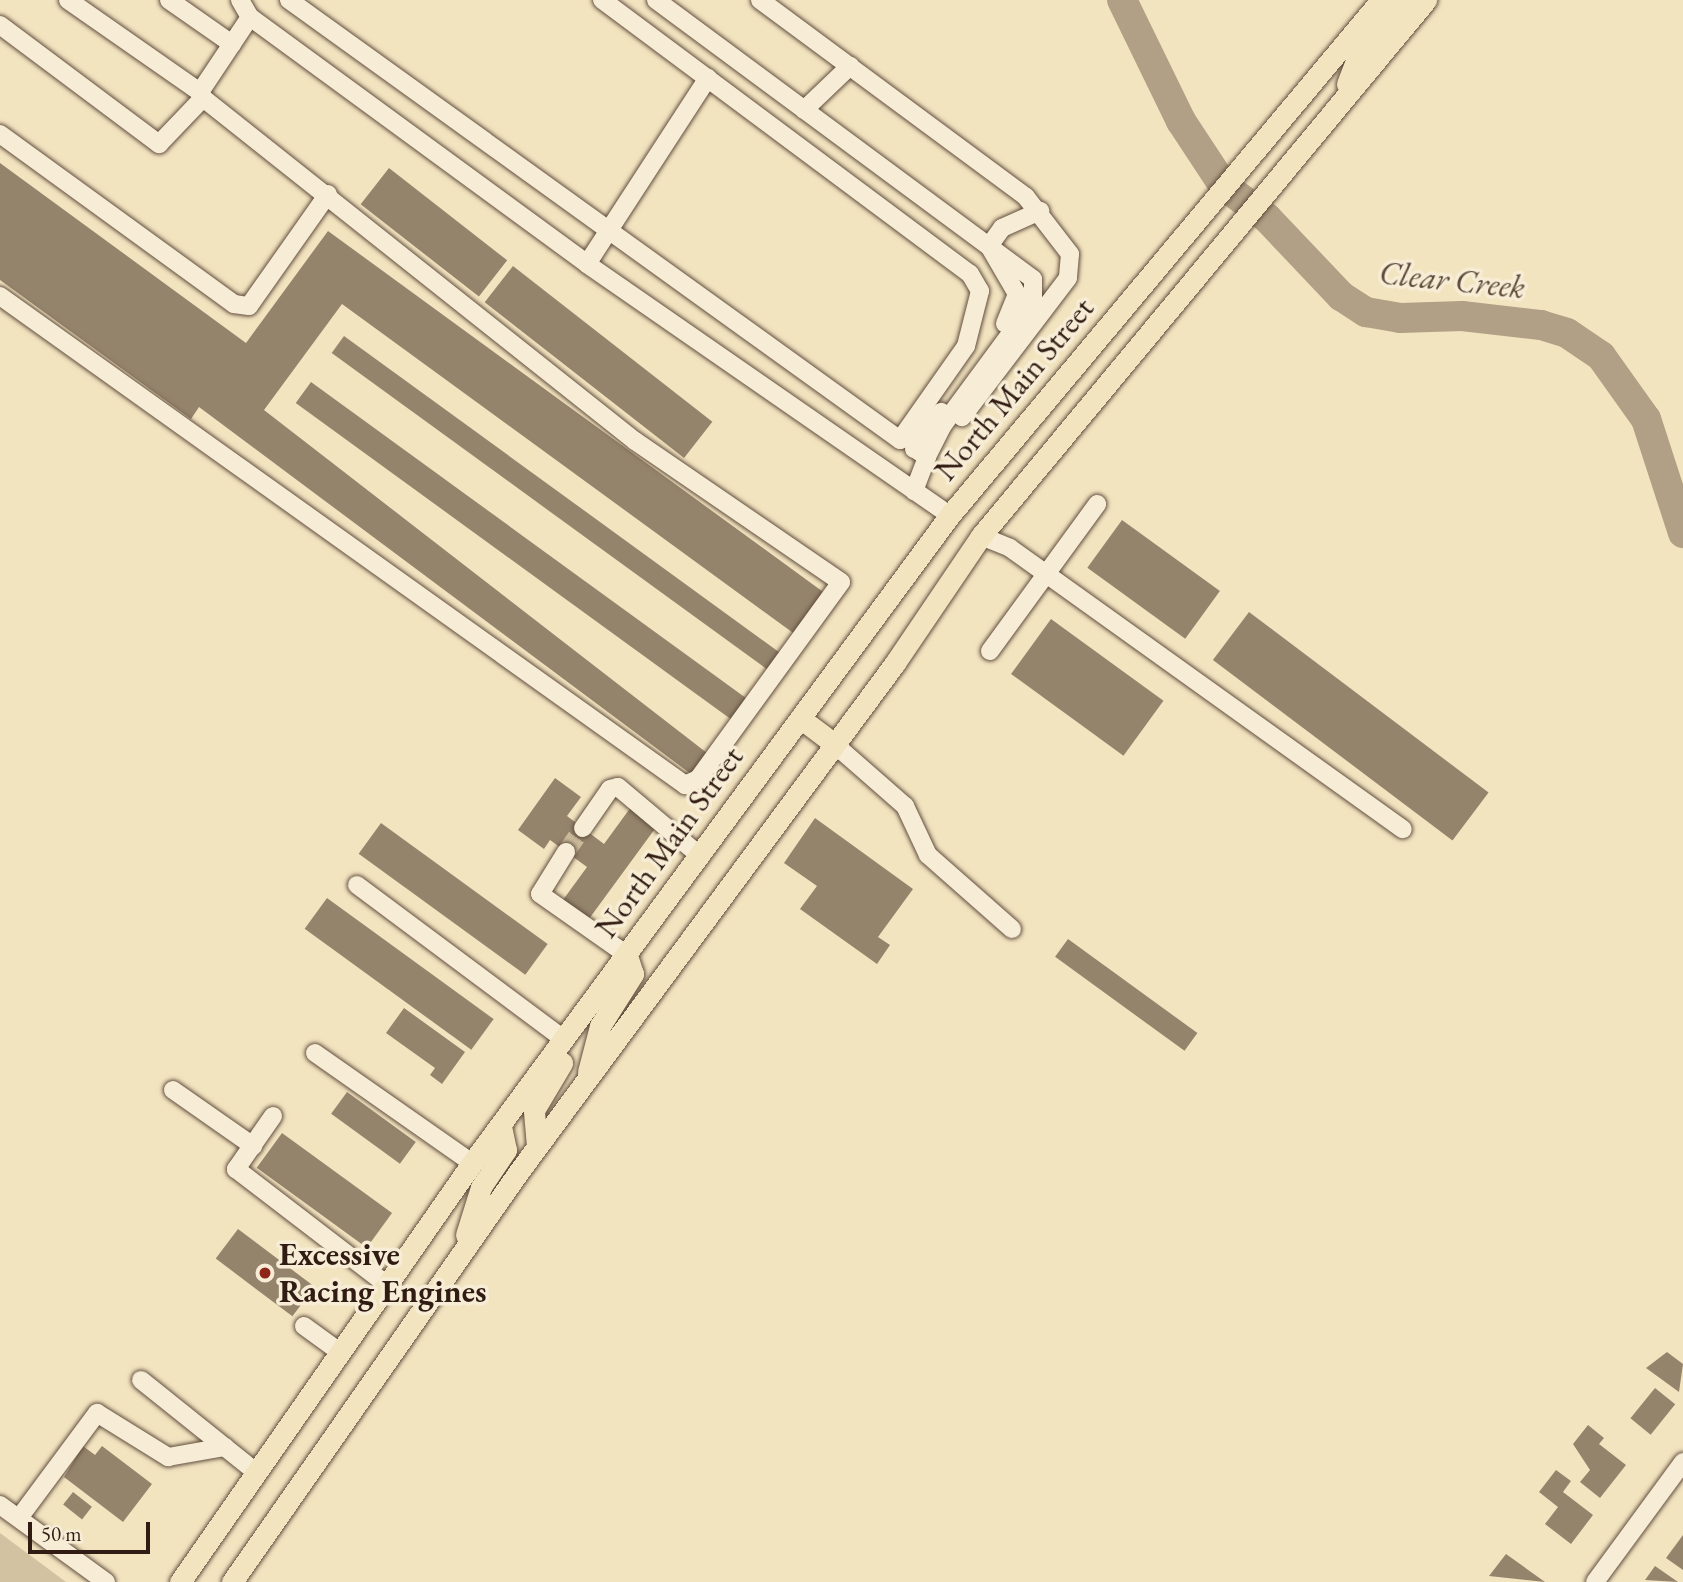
<!DOCTYPE html>
<style>
body{margin:0}
#map{position:relative;width:1683px;height:1582px;overflow:hidden;background:#f3e4c0;font-family:"EB Garamond",serif}
div>[style]{position:absolute}
[style*='--x']{left:calc(var(--x)*1px);top:calc(var(--y)*1px);width:calc(var(--w)*1px);rotate:calc(var(--a)*1deg)}
.green>*{inset:0;background:#d2c2a2}
.river>*{height:30px;margin:-15px;padding:0 15px;transform-origin:15px;border-radius:15px;background:#b1a085}
.building>*{inset:0;background:#95846c;transform-origin:0 0}
.minor-tunnel>*{height:18px;margin-top:-9px;transform-origin:0;background:repeating-linear-gradient(90deg,#ccbc9d 0 18px,transparent 0 27px)}
.roads{filter:drop-shadow(0 0 2px #614e3e) drop-shadow(0 0 2px #614e3e)}
.minor>*{height:18px;margin:-9px;padding:0 9px;transform-origin:9px;border-radius:9px;background:#f7edd6}
.major>*{height:21px;margin:-10.5px;padding:0 10.5px;transform-origin:10.5px;border-radius:10.5px;background:#f3e4c0}
.dots>*{width:19px;height:19px;translate:-50% -50%;box-sizing:border-box;border:4px solid #f7edd6;border-radius:50%}
span{translate:-50% -50%;white-space:nowrap;text-align:center;line-height:1.15;-webkit-text-stroke:7px #f7edd6;paint-order:stroke}
.street-label{font-size:32px;color:#301c12}
.poi-label{font-size:32px;color:#301c12;font-weight:700}
.left{translate:0 -50%;text-align:left}
.water-label{font-size:33px;color:#5d4a3a;font-style:italic}
.scale{position:absolute;left:28px;top:1522px;width:122px;height:32px;box-sizing:border-box;border:4px solid #301c12;border-top:0;padding-left:9px;font-size:21px;line-height:24px;white-space:nowrap;color:#301c12;-webkit-text-stroke:5px #f7edd6;paint-order:stroke}
</style>
<div id="map">
<div class="green">
<div style="clip-path:polygon(0 1533px,66px 1582px,0 1582px)"></div>
</div>
<div class="river">
<div style="--x:1122;--y:0;--w:135;--a:64"></div>
<div style="--x:1181;--y:121;--w:77;--a:56.7"></div>
<div style="--x:1223;--y:185;--w:55;--a:36.9"></div>
<div style="--x:1267;--y:218;--w:108;--a:46.5"></div>
<div style="--x:1341;--y:296;--w:30;--a:33"></div>
<div style="--x:1366;--y:312;--w:35;--a:10"></div>
<div style="--x:1400;--y:318;--w:62;--a:-1.8"></div>
<div style="--x:1462;--y:316;--w:80;--a:6.5"></div>
<div style="--x:1541;--y:325;--w:27;--a:17"></div>
<div style="--x:1567;--y:333;--w:41;--a:34.1"></div>
<div style="--x:1601;--y:356;--w:77;--a:54.5"></div>
<div style="--x:1646;--y:419;--w:120;--a:72"></div>
</div>
<div class="building">
<div style="clip-path:polygon(0 163px,246px 343px,328px 231px,826px 594px,796px 635px,342px 304px,264px 410px,707px 753px,695px 777px,199px 407px,191px 419px,0 280px)"></div>
<div style="left:389px;top:168px;width:150px;height:46px;rotate:38deg"></div>
<div style="left:513px;top:266px;width:253px;height:46px;rotate:38deg"></div>
<div style="left:344px;top:336px;width:541px;height:21px;rotate:36deg"></div>
<div style="left:311px;top:382px;width:538px;height:26px;rotate:36deg"></div>
<div style="left:1122px;top:520px;width:121px;height:59px;rotate:36deg"></div>
<div style="left:1249px;top:612px;width:300px;height:60px;rotate:37deg"></div>
<div style="left:1051px;top:619px;width:139px;height:68px;rotate:36deg"></div>
<div style="clip-path:polygon(555px 778px,581px 797px,567px 816px,604px 844px,631px 807px,657px 826px,586px 923px,560px 904px,587px 867px,550px 840px,544px 849px,518px 830px)"></div>
<div style="clip-path:polygon(815px 818px,913px 889px,878px 937px,890px 945px,877px 964px,800px 909px,817px 886px,784px 863px)"></div>
<div style="left:381px;top:823px;width:206px;height:38px;rotate:36deg"></div>
<div style="left:327px;top:898px;width:206px;height:38px;rotate:36deg"></div>
<div style="left:1068px;top:939px;width:160px;height:22px;rotate:36deg"></div>
<div style="clip-path:polygon(404px 1008px,465px 1052px,442px 1084px,430px 1075px,435px 1068px,386px 1033px)"></div>
<div style="left:347px;top:1092px;width:85px;height:27px;rotate:36deg"></div>
<div style="left:282px;top:1133px;width:136px;height:43px;rotate:36deg"></div>
<div style="left:238px;top:1229px;width:96px;height:37px;rotate:37deg"></div>
<div style="clip-path:polygon(1667px 1352px,1683px 1364px,1679px 1392px,1646px 1368px)"></div>
<div style="left:1655px;top:1388px;width:26px;height:39px;rotate:39deg"></div>
<div style="clip-path:polygon(1588px 1425px,1604px 1438px,1599px 1444px,1626px 1465px,1600px 1498px,1580px 1482px,1590px 1470px,1573px 1444px)"></div>
<div style="clip-path:polygon(83px 1446px,95px 1455px,102px 1446px,152px 1484px,123px 1522px,64px 1477px)"></div>
<div style="clip-path:polygon(1556px 1470px,1571px 1481px,1563px 1492px,1593px 1515px,1571px 1544px,1545px 1524px,1558px 1507px,1539px 1492px)"></div>
<div style="left:73px;top:1492px;width:24px;height:16px;rotate:38deg"></div>
<div style="clip-path:polygon(1683px 1535px,1683px 1570px,1666px 1558px)"></div>
<div style="clip-path:polygon(1506px 1554px,1545px 1582px,1489px 1576px)"></div>
<div style="clip-path:polygon(1655px 1566px,1678px 1582px,1645px 1580px)"></div>
</div>
<div class="minor-tunnel">
<div style="--x:566;--y:852;--w:29;--a:-55"></div>
</div>
<div class="roads">
<div class="minor">
<div style="--x:68;--y:0;--w:161;--a:34.9"></div>
<div style="--x:169;--y:0;--w:77;--a:34.9"></div>
<div style="--x:240;--y:0;--w:20;--a:60"></div>
<div style="--x:289;--y:0;--w:753;--a:35.76"></div>
<div style="--x:900;--y:440;--w:115;--a:-54.9"></div>
<div style="--x:966;--y:346;--w:57;--a:-75.7"></div>
<div style="--x:980;--y:291;--w:20;--a:-120"></div>
<div style="--x:970;--y:274;--w:459;--a:-143.3"></div>
<div style="--x:656;--y:0;--w:469;--a:36.5"></div>
<div style="--x:1033;--y:279;--w:24;--a:90"></div>
<div style="--x:1033;--y:303;--w:152;--a:126.4"></div>
<div style="--x:943;--y:425;--w:36;--a:117"></div>
<div style="--x:760;--y:0;--w:331;--a:36.5"></div>
<div style="--x:1026;--y:197;--w:72;--a:52.3"></div>
<div style="--x:1070;--y:254;--w:24;--a:95"></div>
<div style="--x:1068;--y:278;--w:175;--a:127.3"></div>
<div style="--x:0;--y:25;--w:199;--a:36.8"></div>
<div style="--x:159;--y:144;--w:64;--a:-46.3"></div>
<div style="--x:804;--y:110;--w:64;--a:-43.7"></div>
<div style="--x:0;--y:134;--w:289;--a:36"></div>
<div style="--x:234;--y:304;--w:15;--a:8"></div>
<div style="--x:249;--y:306;--w:137;--a:-54.8"></div>
<div style="--x:989;--y:246;--w:56;--a:59.7"></div>
<div style="--x:1017;--y:294;--w:32;--a:112"></div>
<div style="--x:989;--y:246;--w:22;--a:-54"></div>
<div style="--x:1002;--y:228;--w:42;--a:-24.1"></div>
<div style="--x:587;--y:264;--w:222;--a:-57"></div>
<div style="--x:0;--y:296;--w:842;--a:35.52"></div>
<div style="--x:685;--y:785;--w:14;--a:-25"></div>
<div style="--x:698;--y:779;--w:243;--a:-54"></div>
<div style="--x:841;--y:582;--w:250;--a:-145.6"></div>
<div style="--x:635;--y:441;--w:552;--a:-141.55"></div>
<div style="--x:203;--y:98;--w:7;--a:-117"></div>
<div style="--x:200;--y:92;--w:90;--a:-56.3"></div>
<div style="--x:250;--y:17;--w:418;--a:36.2"></div>
<div style="--x:587;--y:264;--w:441;--a:34.7"></div>
<div style="--x:914;--y:449;--w:46;--a:-53.9"></div>
<div style="--x:914;--y:491;--w:36;--a:-69"></div>
<div style="--x:927;--y:457;--w:11;--a:-146"></div>
<div style="--x:981;--y:536;--w:31;--a:22"></div>
<div style="--x:1010;--y:548;--w:483;--a:35.6"></div>
<div style="--x:990;--y:651;--w:182;--a:-53.9"></div>
<div style="--x:833;--y:743;--w:96;--a:41.2"></div>
<div style="--x:905;--y:806;--w:54;--a:64.9"></div>
<div style="--x:928;--y:855;--w:112;--a:41.4"></div>
<div style="--x:583;--y:828;--w:47;--a:-55.3"></div>
<div style="--x:610;--y:789;--w:8;--a:-14"></div>
<div style="--x:618;--y:787;--w:106;--a:40"></div>
<div style="--x:566;--y:852;--w:49;--a:121.8"></div>
<div style="--x:540;--y:894;--w:106;--a:35"></div>
<div style="--x:357;--y:885;--w:259;--a:36.7"></div>
<div style="--x:315;--y:1053;--w:192;--a:35"></div>
<div style="--x:173;--y:1090;--w:98;--a:35"></div>
<div style="--x:273;--y:1116;--w:65;--a:124.9"></div>
<div style="--x:236;--y:1169;--w:190;--a:37.5"></div>
<div style="--x:304;--y:1326;--w:46;--a:36.1"></div>
<div style="--x:141;--y:1380;--w:147;--a:38.7"></div>
<div style="--x:0;--y:1505;--w:131;--a:36"></div>
<div style="--x:19;--y:1518;--w:131;--a:-53.4"></div>
<div style="--x:97;--y:1413;--w:84;--a:31.8"></div>
<div style="--x:168;--y:1457;--w:58;--a:-10"></div>
<div style="--x:1595;--y:1582;--w:149;--a:-53.7"></div>
</div>
<div class="major">
<div style="--x:1347;--y:84;--w:25;--a:-69"></div>
<div style="--x:1356;--y:61;--w:78;--a:-51.8"></div>
<div style="--x:800;--y:718;--w:41;--a:37.1"></div>
<div style="--x:588;--y:1072;--w:48;--a:-75.4"></div>
<div style="--x:600;--y:1026;--w:62;--a:-57.6"></div>
<div style="--x:633;--y:974;--w:20;--a:-108"></div>
<div style="--x:537;--y:1146;--w:36;--a:-95"></div>
<div style="--x:534;--y:1110;--w:55;--a:-59.2"></div>
<div style="--x:466;--y:1235;--w:50;--a:-72.6"></div>
<div style="--x:481;--y:1187;--w:45;--a:-56"></div>
<div style="--x:506;--y:1150;--w:25;--a:-102"></div>
<div style="--x:180;--y:1582;--w:511;--a:-55.13"></div>
<div style="--x:472;--y:1163;--w:805;--a:-53.59"></div>
<div style="--x:950;--y:515;--w:672;--a:-50.07"></div>
<div style="--x:232;--y:1582;--w:503;--a:-55.05"></div>
<div style="--x:520;--y:1170;--w:631;--a:-53.51"></div>
<div style="--x:895;--y:663;--w:153;--a:-55.9"></div>
<div style="--x:981;--y:536;--w:697;--a:-50.3"></div>
</div>
</div>
<div class="dots">
<div style="left:265px;top:1273px;background:#8f2418"></div>
</div>
<div class="street-label">
<span style="left:1014px;top:389px;rotate:-50deg">North Main Street</span>
<span style="left:669px;top:842px;rotate:-54deg">North Main Street</span>
</div>
<div class="poi-label">
<span class="left" style="left:279px;top:1273px">Excessive<br>Racing Engines</span>
</div>
<div class="water-label">
<span style="left:1452px;top:280px;rotate:6deg">Clear Creek</span>
</div>
<div class="scale">50 m</div>
</div>
